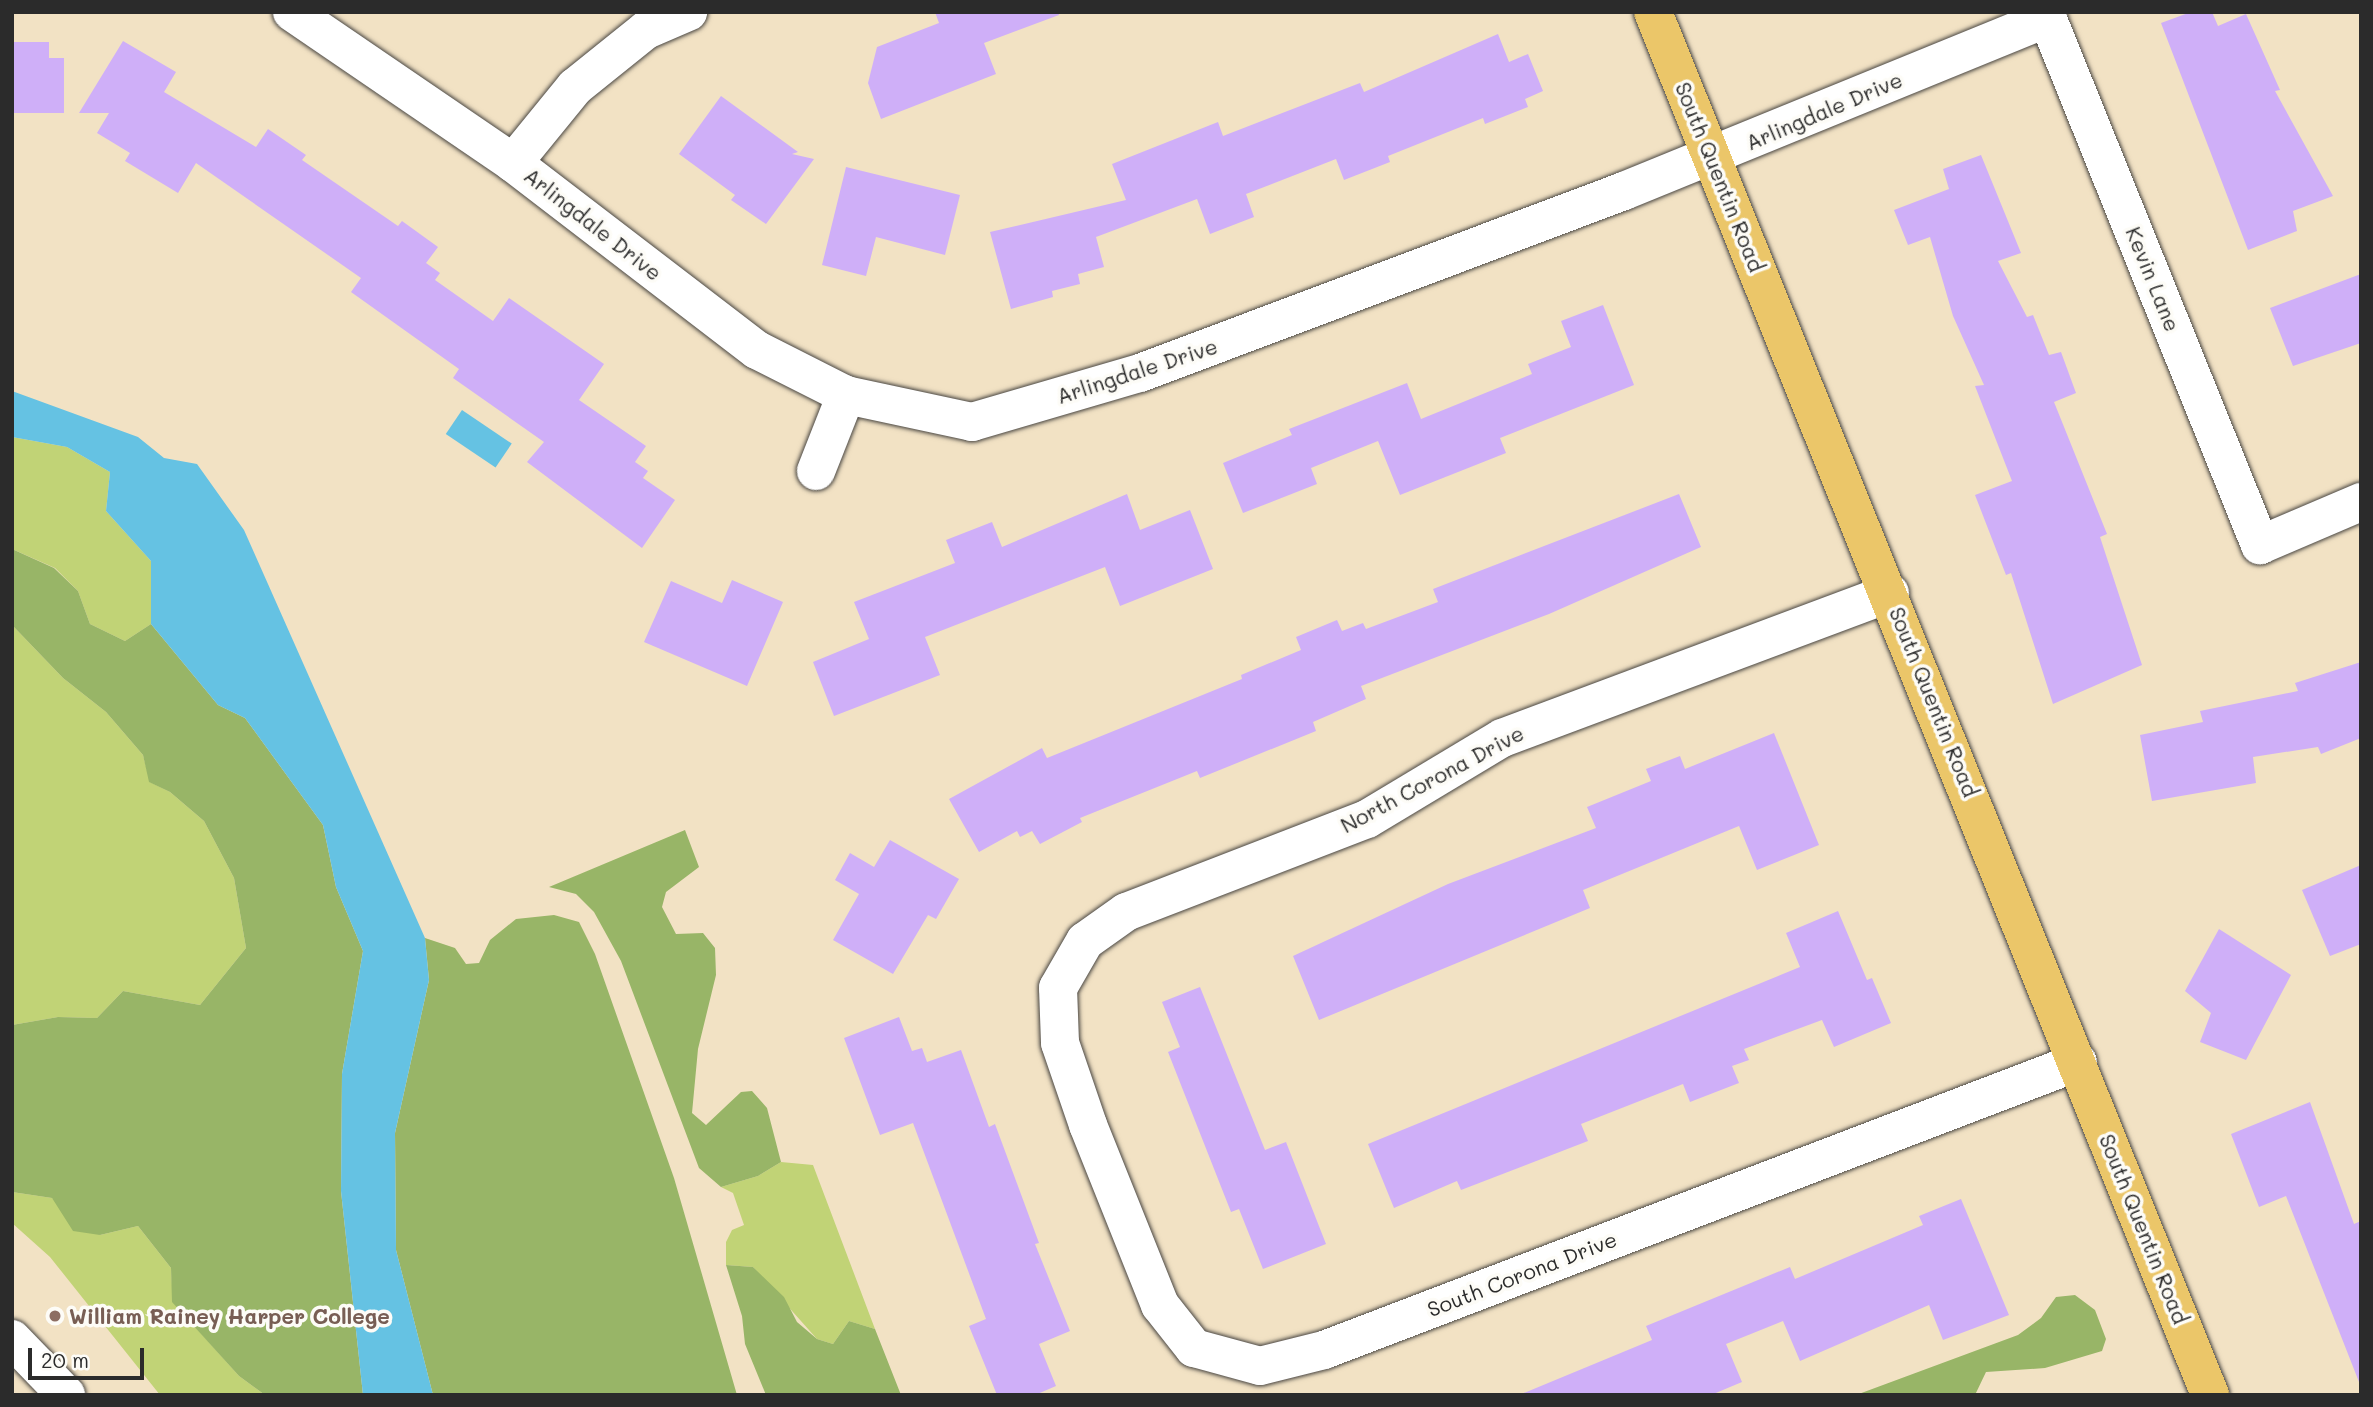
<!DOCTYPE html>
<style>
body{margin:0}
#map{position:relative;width:2373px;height:1407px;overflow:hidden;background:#f2e2c4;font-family:Mali,sans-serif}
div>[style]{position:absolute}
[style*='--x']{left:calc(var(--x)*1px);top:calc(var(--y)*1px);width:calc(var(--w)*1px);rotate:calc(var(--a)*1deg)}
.green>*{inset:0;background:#c1d376}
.forest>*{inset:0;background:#98b567}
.water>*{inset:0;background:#65c2e3;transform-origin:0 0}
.building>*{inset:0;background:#cfaff8}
.roads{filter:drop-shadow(0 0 2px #494642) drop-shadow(0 0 2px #494642)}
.minor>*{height:38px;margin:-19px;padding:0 19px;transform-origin:19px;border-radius:19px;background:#fff}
.major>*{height:38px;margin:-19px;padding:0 19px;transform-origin:19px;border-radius:19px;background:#ebc669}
.dots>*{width:19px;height:19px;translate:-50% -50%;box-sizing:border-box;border:4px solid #fdfcf7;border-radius:50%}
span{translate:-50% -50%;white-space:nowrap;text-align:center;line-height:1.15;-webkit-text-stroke:7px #fdfcf7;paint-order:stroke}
.street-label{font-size:21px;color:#2b2b2b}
.education-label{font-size:21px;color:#785e54;font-weight:700}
.left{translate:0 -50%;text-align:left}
.frame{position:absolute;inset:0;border:14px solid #2b2b2b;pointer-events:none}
.scale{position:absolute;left:28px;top:1348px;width:116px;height:32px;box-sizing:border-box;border:4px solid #2b2b2b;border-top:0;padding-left:9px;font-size:21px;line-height:24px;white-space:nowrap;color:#2b2b2b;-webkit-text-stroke:5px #fdfcf7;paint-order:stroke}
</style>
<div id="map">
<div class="green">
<div style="clip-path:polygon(12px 437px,67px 447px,110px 472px,106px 511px,151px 561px,151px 624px,125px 641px,90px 624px,78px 591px,55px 568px,12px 549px)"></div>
<div style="clip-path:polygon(12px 606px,16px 610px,13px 626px,63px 678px,106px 712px,143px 755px,150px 782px,170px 792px,204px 821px,234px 878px,246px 948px,200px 1005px,123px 991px,97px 1018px,58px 1017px,12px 1025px)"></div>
<div style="clip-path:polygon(781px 1162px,813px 1165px,875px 1329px,849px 1321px,833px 1344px,817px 1339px,753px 1267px,726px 1265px,726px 1242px,732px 1230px,744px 1225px,733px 1193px,721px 1187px,758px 1176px)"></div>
<div style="clip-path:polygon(12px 1192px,52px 1198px,100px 1235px,138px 1226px,171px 1268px,173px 1302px,239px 1376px,265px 1395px,160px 1395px,50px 1257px,12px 1223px)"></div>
</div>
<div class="forest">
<div style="clip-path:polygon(12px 549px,54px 568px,78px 591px,90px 624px,125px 641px,151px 624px,218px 705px,245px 718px,323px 825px,336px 887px,363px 951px,342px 1074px,341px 1191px,363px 1395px,265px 1395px,239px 1376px,172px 1302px,171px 1268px,138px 1226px,100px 1235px,73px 1231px,52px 1198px,12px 1192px,12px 1025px,58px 1017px,97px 1018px,123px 991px,200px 1005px,246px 948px,234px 878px,204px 821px,170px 792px,149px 782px,143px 755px,106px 712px,63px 678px,13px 626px)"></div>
<div style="clip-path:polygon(685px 830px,699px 867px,666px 892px,662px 907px,676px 934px,703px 933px,715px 948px,716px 975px,698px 1049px,692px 1113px,706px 1125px,741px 1092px,752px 1091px,767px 1108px,781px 1162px,758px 1176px,721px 1187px,699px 1168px,621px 961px,594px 912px,576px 894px,549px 887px)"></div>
<div style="clip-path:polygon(554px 915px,579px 922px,595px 954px,674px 1178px,737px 1395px,433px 1395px,396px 1250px,395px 1133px,429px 980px,425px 938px,455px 948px,466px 964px,479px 963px,490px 940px,516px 919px)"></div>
<div style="clip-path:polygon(726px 1265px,753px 1267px,784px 1297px,797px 1322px,817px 1339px,833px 1344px,849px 1321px,875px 1329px,901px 1395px,766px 1395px,745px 1344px,742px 1316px)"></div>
<div style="clip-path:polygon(2075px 1295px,2095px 1310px,2106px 1339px,2102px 1351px,2045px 1368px,1986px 1372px,1975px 1395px,1856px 1395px,2018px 1335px,2041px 1318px,2056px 1297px)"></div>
</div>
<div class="water">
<div style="clip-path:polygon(12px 391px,138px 437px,164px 458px,197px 464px,244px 530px,425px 938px,429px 980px,395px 1133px,396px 1250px,433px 1395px,363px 1395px,341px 1191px,342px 1074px,363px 951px,336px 887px,323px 825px,245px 718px,218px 705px,151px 624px,151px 561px,106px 511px,110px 472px,67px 447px,12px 437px)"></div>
<div style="left:462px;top:410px;width:60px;height:29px;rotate:34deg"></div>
</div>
<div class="building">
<div style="clip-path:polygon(935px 12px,1058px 12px,1059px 15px,984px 43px,996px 74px,881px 119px,868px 83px,877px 47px,939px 23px)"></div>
<div style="clip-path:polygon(2191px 12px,2212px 12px,2218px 26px,2246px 14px,2280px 90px,2275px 91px,2333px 196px,2293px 211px,2297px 231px,2248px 250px,2161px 23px)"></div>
<div style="clip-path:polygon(1498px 34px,1509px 62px,1528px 54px,1543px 91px,1525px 99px,1528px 107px,1485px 124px,1483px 118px,1388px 156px,1390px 162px,1344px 180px,1336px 159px,1246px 194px,1254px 217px,1210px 234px,1197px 199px,1096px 237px,1104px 267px,1078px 274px,1080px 284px,1052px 291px,1053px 297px,1011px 309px,990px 232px,1126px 200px,1112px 164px,1218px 122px,1223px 136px,1360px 83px,1364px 92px)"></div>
<div style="clip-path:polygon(123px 41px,176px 72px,164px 92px,256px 147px,268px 129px,306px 155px,302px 160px,398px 226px,402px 221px,438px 247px,426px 263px,440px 273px,435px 280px,493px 321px,509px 298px,604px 364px,579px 400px,646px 446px,635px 462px,648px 471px,643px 478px,675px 500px,642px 548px,527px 462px,544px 442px,453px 378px,459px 369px,351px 292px,361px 278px,196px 163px,178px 193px,125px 161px,130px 153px,97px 133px,109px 113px,79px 113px)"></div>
<div style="clip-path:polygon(12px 42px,49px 42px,49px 58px,64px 58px,64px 113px,12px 113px)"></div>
<div style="clip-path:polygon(721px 96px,798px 152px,792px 154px,814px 159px,766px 224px,731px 200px,735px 195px,679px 154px)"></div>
<div style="clip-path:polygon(1981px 155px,2021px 253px,1998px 261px,2027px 317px,2033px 315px,2049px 355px,2061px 352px,2076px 393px,2054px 402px,2107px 534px,2100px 537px,2142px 665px,2053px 704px,2011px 573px,2006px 575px,1975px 495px,2012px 481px,1975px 386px,1984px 385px,1953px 316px,1930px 237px,1908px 245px,1894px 210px,1949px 189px,1943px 169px)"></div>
<div style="clip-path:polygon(846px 167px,960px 195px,945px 255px,876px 237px,866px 276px,822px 265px)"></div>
<div style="clip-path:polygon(2361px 274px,2361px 343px,2293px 366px,2270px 308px)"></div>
<div style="clip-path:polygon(1603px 305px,1634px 385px,1500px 438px,1506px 453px,1400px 495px,1378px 441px,1311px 468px,1317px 484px,1243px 513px,1223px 463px,1292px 435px,1289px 429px,1407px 383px,1421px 419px,1532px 374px,1528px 364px,1571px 347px,1561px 321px)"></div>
<div style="clip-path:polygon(1127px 494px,1140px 530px,1190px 510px,1213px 569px,1120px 606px,1105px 567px,925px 637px,940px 675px,834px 716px,813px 662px,869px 639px,854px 602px,955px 563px,946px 540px,992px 522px,1002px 547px)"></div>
<div style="clip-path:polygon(1679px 494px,1701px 547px,1549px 614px,1361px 686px,1366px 699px,1313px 722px,1316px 731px,1200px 778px,1197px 771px,1080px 818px,1082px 822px,1040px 844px,1032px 831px,1020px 837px,1017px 831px,979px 852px,949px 799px,1042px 748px,1047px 758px,1242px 679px,1241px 675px,1301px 650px,1296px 637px,1337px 620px,1342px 631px,1363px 623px,1366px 629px,1438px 602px,1433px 589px)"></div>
<div style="clip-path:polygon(732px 580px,783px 602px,747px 686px,644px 642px,671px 581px,722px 603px)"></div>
<div style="clip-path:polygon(2361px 662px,2361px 738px,2321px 754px,2318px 747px,2253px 757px,2256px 783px,2152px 801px,2140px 735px,2203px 722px,2200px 711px,2298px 691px,2295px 683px)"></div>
<div style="clip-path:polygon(1774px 733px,1819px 845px,1757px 870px,1739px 826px,1583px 890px,1590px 908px,1319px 1020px,1293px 956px,1448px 884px,1596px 828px,1587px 807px,1651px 781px,1646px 769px,1680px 756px,1685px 769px)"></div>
<div style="clip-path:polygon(890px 840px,959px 879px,936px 919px,928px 915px,893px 974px,833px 940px,859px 894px,835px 880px,850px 853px,874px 867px)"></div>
<div style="clip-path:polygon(2361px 865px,2361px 944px,2330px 956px,2302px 890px)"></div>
<div style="clip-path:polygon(1838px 911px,1867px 980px,1872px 978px,1891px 1023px,1834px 1047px,1822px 1020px,1744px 1049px,1749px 1060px,1732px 1066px,1739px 1083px,1690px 1102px,1683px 1084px,1581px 1124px,1588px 1141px,1461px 1190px,1457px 1181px,1394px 1208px,1368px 1144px,1800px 967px,1786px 933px)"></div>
<div style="clip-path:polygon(2219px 929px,2291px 975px,2246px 1060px,2200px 1042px,2211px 1013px,2185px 991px)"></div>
<div style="clip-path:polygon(1200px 987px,1265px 1150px,1286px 1142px,1326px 1244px,1263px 1269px,1239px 1209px,1231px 1212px,1168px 1052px,1180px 1047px,1162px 1002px)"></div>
<div style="clip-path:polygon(899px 1017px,912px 1051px,922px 1048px,927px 1062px,961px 1050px,989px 1127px,995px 1124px,1039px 1243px,1035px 1244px,1070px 1331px,1039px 1344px,1056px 1386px,1035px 1395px,997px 1395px,969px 1326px,986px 1319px,913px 1123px,880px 1135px,844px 1038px)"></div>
<div style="clip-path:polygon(2310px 1102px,2354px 1224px,2361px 1221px,2359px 1382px,2286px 1196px,2259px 1207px,2231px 1134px)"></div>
<div style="clip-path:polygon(1961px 1199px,2009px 1315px,1943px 1340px,1929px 1305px,1800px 1361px,1783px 1321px,1726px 1344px,1742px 1382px,1711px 1395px,1519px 1395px,1652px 1340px,1646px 1326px,1790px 1267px,1795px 1279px,1923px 1225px,1919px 1216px)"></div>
</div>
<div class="roads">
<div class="minor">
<div style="--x:292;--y:12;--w:268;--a:34.3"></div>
<div style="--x:513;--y:163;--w:307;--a:37.5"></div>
<div style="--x:757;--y:350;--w:100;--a:26.8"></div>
<div style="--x:846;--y:395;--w:129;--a:12.1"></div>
<div style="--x:972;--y:422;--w:175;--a:-16.3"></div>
<div style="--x:1140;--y:373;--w:517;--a:-20.61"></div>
<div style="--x:1624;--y:191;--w:458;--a:-22.2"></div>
<div style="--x:2045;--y:12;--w:575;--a:68.03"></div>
<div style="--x:2260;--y:545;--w:110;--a:-23.1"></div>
<div style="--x:513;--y:163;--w:98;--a:-50.8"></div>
<div style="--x:575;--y:87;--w:91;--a:-38.8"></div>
<div style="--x:646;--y:30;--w:46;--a:-23.2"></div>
<div style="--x:816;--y:471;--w:82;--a:-68.5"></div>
<div style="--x:1890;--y:593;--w:414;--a:159.5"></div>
<div style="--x:1502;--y:738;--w:157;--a:149"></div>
<div style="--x:1367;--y:819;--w:258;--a:158.9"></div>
<div style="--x:1126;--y:912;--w:50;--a:144.7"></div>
<div style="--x:1085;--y:941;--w:54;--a:119.9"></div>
<div style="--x:1058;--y:988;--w:55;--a:87.9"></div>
<div style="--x:1060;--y:1043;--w:87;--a:71.1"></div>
<div style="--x:1088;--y:1125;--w:194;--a:68.2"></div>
<div style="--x:1160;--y:1305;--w:55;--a:51.7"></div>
<div style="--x:1194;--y:1348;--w:68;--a:15.3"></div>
<div style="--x:1260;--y:1366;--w:66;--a:-14"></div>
<div style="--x:1324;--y:1350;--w:807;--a:-20.91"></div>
<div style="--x:12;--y:1339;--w:78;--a:46"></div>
</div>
<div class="major">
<div style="--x:1653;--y:12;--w:1491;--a:68.06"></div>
</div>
</div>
<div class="dots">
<div style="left:55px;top:1316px;background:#8d6e63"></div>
</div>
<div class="street-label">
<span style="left:1824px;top:111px;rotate:-23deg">Arlingdale Drive</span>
<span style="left:1720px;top:177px;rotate:68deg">South Quentin Road</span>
<span style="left:593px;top:224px;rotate:38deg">Arlingdale Drive</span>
<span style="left:2153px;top:279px;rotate:68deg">Kevin Lane</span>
<span style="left:1137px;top:371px;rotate:-18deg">Arlingdale Drive</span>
<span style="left:1934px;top:702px;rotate:68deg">South Quentin Road</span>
<span style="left:1432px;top:779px;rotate:-28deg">North Corona Drive</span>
<span style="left:2144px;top:1229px;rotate:68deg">South Quentin Road</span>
<span style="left:1522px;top:1274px;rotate:-21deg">South Corona Drive</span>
</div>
<div class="education-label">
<span class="left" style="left:69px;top:1316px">William Rainey Harper College</span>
</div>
<div class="frame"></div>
<div class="scale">20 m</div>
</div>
